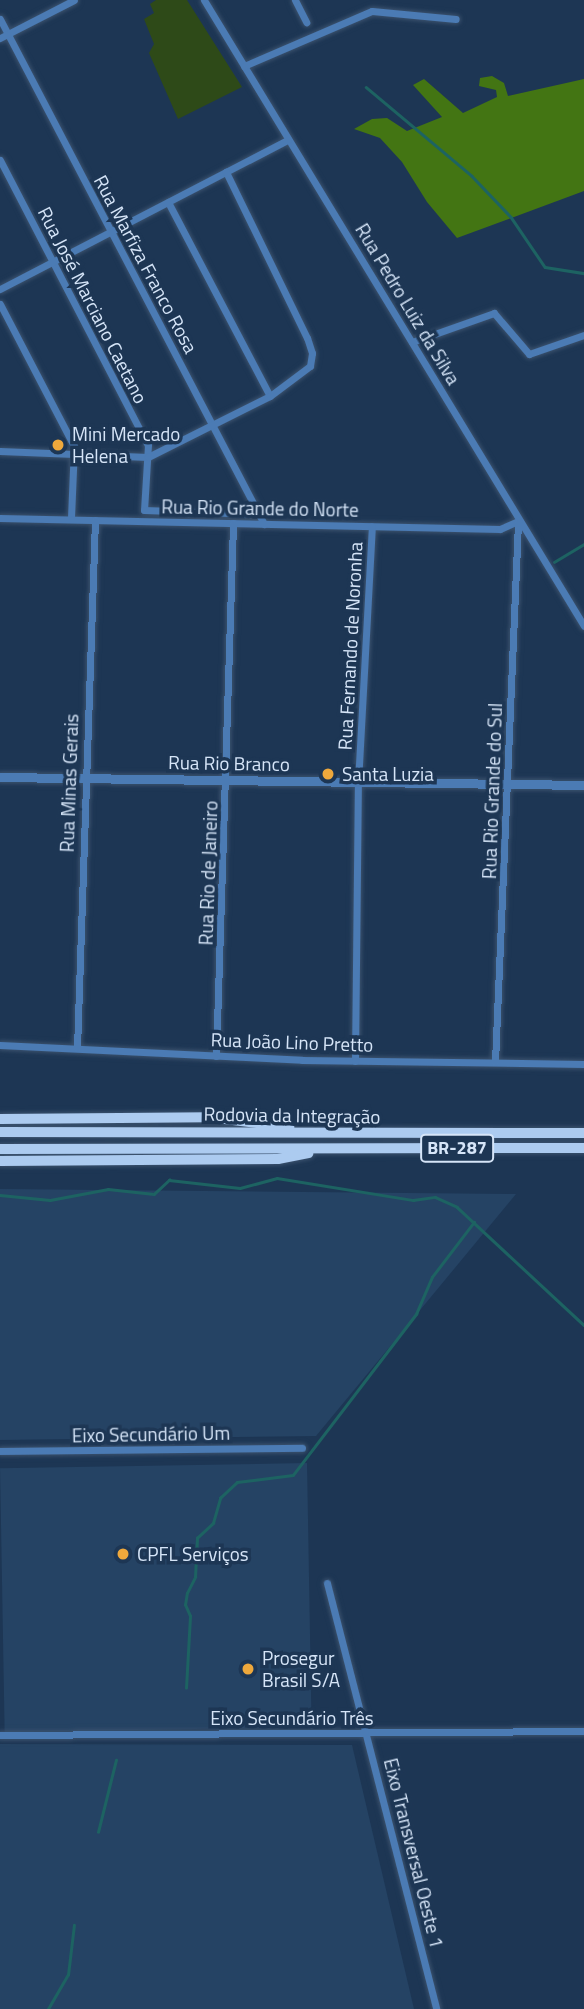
<!DOCTYPE html>
<meta charset="utf-8">
<style>
body{margin:0}
#map{position:relative;width:584px;height:2009px;overflow:hidden;background:#1d3654;font-family:"Titillium Web",sans-serif}
div>[style]{position:absolute}
[style*='--x']{left:calc(var(--x)*1px);top:calc(var(--y)*1px);width:calc(var(--w)*1px);rotate:calc(var(--a)*1deg)}
.built>*{inset:0;background:#254364;transform-origin:0 0}
.green>*{inset:0;background:#2e4a18}
.forest>*{inset:0;background:#437513}
.stream>*{height:2.5px;margin:-1.25px;padding:0 1.25px;transform-origin:1.25px;border-radius:1.25px;background:#1d6362}
.roads{filter:drop-shadow(0 0 2px #3b526e) drop-shadow(0 0 2px #3b526e)}
.minor>*{height:7px;margin:-3.5px;padding:0 3.5px;transform-origin:3.5px;border-radius:3.5px;background:#4b7bb4}
.tertiary>*{height:9px;margin:-4.5px;padding:0 4.5px;transform-origin:4.5px;border-radius:4.5px;background:#4b7bb4}
.trunk>*{height:10px;margin:-5px;padding:0 5px;transform-origin:5px;border-radius:5px;background:#accbf0}
.dots>*{width:19px;height:19px;translate:-50% -50%;box-sizing:border-box;border:4px solid #1d3654;border-radius:50%}
span{translate:-50% -50%;white-space:nowrap;text-align:center;line-height:1.15;-webkit-text-stroke:7px #1d3654;paint-order:stroke}
.shield-label span{padding:2px 5px;background:#1d3654;border:2px solid;border-radius:5px;-webkit-text-stroke-width:0}
.shield-label{font-size:18px;color:#d6e5f8;font-weight:700}
.street-label{font-size:19px;color:#d6e5f8}
.poi-label{font-size:19px;color:#d6e5f8}
.left{translate:0 -50%;text-align:left}
</style>
<div id="map">
<div class="built">
<div style="clip-path:polygon(0 1189px,516px 1194px,316px 1436px,0 1440px)"></div>
<div style="left:307px;top:1463px;width:264px;height:307px;rotate:89deg"></div>
<div style="clip-path:polygon(0 1744px,352px 1745px,414px 2009px,0 2009px)"></div>
</div>
<div class="green">
<div style="clip-path:polygon(156px 0,187px 0,242px 87px,178px 119px,149px 53px,154px 44px,144px 19px,154px 13px,150px 4px)"></div>
</div>
<div class="forest">
<div style="clip-path:polygon(492px 76px,504px 83px,508px 96px,584px 79px,584px 191px,457px 238px,427px 202px,402px 162px,380px 138px,354px 129px,372px 119px,387px 118px,407px 131px,442px 117px,413px 85px,424px 79px,463px 113px,497px 97px,496px 90px,479px 86px,480px 78px)"></div>
</div>
<div class="stream">
<div style="--x:366;--y:87;--w:138;--a:40"></div>
<div style="--x:472;--y:176;--w:57;--a:46.4"></div>
<div style="--x:511;--y:217;--w:60;--a:55.8"></div>
<div style="--x:545;--y:267;--w:39;--a:9"></div>
<div style="--x:554;--y:562;--w:35;--a:-31"></div>
<div style="--x:0;--y:1195;--w:50;--a:5.7"></div>
<div style="--x:50;--y:1200;--w:59;--a:-10.7"></div>
<div style="--x:108;--y:1189;--w:46;--a:6.2"></div>
<div style="--x:154;--y:1194;--w:21;--a:-43"></div>
<div style="--x:169;--y:1180;--w:71;--a:6.4"></div>
<div style="--x:240;--y:1188;--w:38;--a:-15"></div>
<div style="--x:277;--y:1178;--w:138;--a:9.2"></div>
<div style="--x:413;--y:1200;--w:22;--a:-8"></div>
<div style="--x:435;--y:1197;--w:24;--a:24"></div>
<div style="--x:457;--y:1207;--w:173;--a:42.9"></div>
<div style="--x:186;--y:1688;--w:72;--a:-86.8"></div>
<div style="--x:190;--y:1616;--w:12;--a:-114"></div>
<div style="--x:185;--y:1605;--w:12;--a:-81"></div>
<div style="--x:187;--y:1593;--w:18;--a:-63"></div>
<div style="--x:195;--y:1577;--w:39;--a:-87"></div>
<div style="--x:197;--y:1538;--w:22;--a:-43"></div>
<div style="--x:213;--y:1523;--w:26;--a:-74"></div>
<div style="--x:220;--y:1498;--w:23;--a:-43"></div>
<div style="--x:237;--y:1482;--w:56;--a:-7.1"></div>
<div style="--x:293;--y:1475;--w:203;--a:-52.6"></div>
<div style="--x:416;--y:1314;--w:40;--a:-66.6"></div>
<div style="--x:432;--y:1277;--w:69;--a:-52.6"></div>
<div style="--x:98;--y:1832;--w:74;--a:-76"></div>
<div style="--x:48;--y:2009;--w:39;--a:-60"></div>
<div style="--x:68;--y:1975;--w:50;--a:-83.2"></div>
</div>
<div class="roads">
<div class="minor">
<div style="--x:204;--y:0;--w:732;--a:58.74"></div>
<div style="--x:295;--y:0;--w:25;--a:63"></div>
<div style="--x:0;--y:19;--w:570;--a:62.4"></div>
<div style="--x:0;--y:38;--w:83;--a:-27.2"></div>
<div style="--x:244;--y:66;--w:139;--a:-23.3"></div>
<div style="--x:372;--y:11;--w:84;--a:5.4"></div>
<div style="--x:0;--y:160;--w:321;--a:62.6"></div>
<div style="--x:148;--y:445;--w:65;--a:93.5"></div>
<div style="--x:144;--y:510;--w:115;--a:2"></div>
<div style="--x:168;--y:202;--w:219;--a:62.3"></div>
<div style="--x:0;--y:289;--w:324;--a:-27.4"></div>
<div style="--x:0;--y:304;--w:160;--a:62.5"></div>
<div style="--x:74;--y:446;--w:73;--a:92.4"></div>
<div style="--x:412;--y:342;--w:87;--a:-19.5"></div>
<div style="--x:494;--y:313;--w:54;--a:49.5"></div>
<div style="--x:529;--y:354;--w:58;--a:-19.1"></div>
<div style="--x:0;--y:451;--w:148;--a:2.3"></div>
<div style="--x:148;--y:457;--w:136;--a:-26.6"></div>
<div style="--x:270;--y:396;--w:50;--a:-36.9"></div>
<div style="--x:310;--y:366;--w:13;--a:-81"></div>
<div style="--x:312;--y:353;--w:16;--a:-108"></div>
<div style="--x:307;--y:338;--w:185;--a:-116"></div>
<div style="--x:0;--y:518;--w:500;--a:1.26"></div>
<div style="--x:500;--y:529;--w:20;--a:-24"></div>
<div style="--x:0;--y:1045;--w:302;--a:2.8"></div>
<div style="--x:302;--y:1060;--w:282;--a:0.8"></div>
<div style="--x:77;--y:1048;--w:528;--a:-88.05"></div>
<div style="--x:216;--y:1056;--w:533;--a:-88.17"></div>
<div style="--x:355;--y:1061;--w:278;--a:-89.4"></div>
<div style="--x:358;--y:783;--w:257;--a:-86.9"></div>
<div style="--x:495;--y:1062;--w:540;--a:-87.56"></div>
<div style="--x:0;--y:1451;--w:302;--a:-0.6"></div>
<div style="--x:327;--y:1583;--w:440;--a:75.6"></div>
<div style="--x:0;--y:1735;--w:584;--a:-0.39"></div>
</div>
<div class="tertiary">
<div style="--x:0;--y:777;--w:584;--a:0.78"></div>
</div>
<div class="trunk">
<div style="--x:0;--y:1119;--w:209;--a:-0.5"></div>
<div style="--x:209;--y:1117;--w:81;--a:7.1"></div>
<div style="--x:0;--y:1132;--w:584;--a:0.1"></div>
<div style="--x:0;--y:1149;--w:584;--a:-0.1"></div>
<div style="--x:0;--y:1161;--w:278;--a:-0.4"></div>
<div style="--x:278;--y:1159;--w:31;--a:-11"></div>
</div>
</div>
<div class="dots">
<div style="left:58px;top:445px;background:#eea83c"></div>
<div style="left:328px;top:774px;background:#eea83c"></div>
<div style="left:123px;top:1554px;background:#eea83c"></div>
<div style="left:248px;top:1669px;background:#eea83c"></div>
</div>
<div class="shield-label">
<span style="left:457px;top:1148px">BR-287</span>
</div>
<div class="street-label">
<span style="left:146px;top:264px;rotate:62deg">Rua Marfiza Franco Rosa</span>
<span style="left:408px;top:304px;rotate:59deg">Rua Pedro Luiz da Silva</span>
<span style="left:93px;top:305px;rotate:63deg">Rua José Marciano Caetano</span>
<span style="left:260px;top:508px;rotate:1deg">Rua Rio Grande do Norte</span>
<span style="left:350px;top:646px;rotate:-87deg">Rua Fernando de Noronha</span>
<span style="left:229px;top:763px;rotate:1deg">Rua Rio Branco</span>
<span style="left:69px;top:783px;rotate:-88deg">Rua Minas Gerais</span>
<span style="left:492px;top:791px;rotate:-88deg">Rua Rio Grande do Sul</span>
<span style="left:208px;top:873px;rotate:-88deg">Rua Rio de Janeiro</span>
<span style="left:292px;top:1042px;rotate:2deg">Rua João Lino Pretto</span>
<span style="left:292px;top:1115px;rotate:1deg">Rodovia da Integração</span>
<span style="left:151px;top:1434px;rotate:-1deg">Eixo Secundário Um</span>
<span style="left:292px;top:1718px">Eixo Secundário Três</span>
<span style="left:414px;top:1853px;rotate:76deg">Eixo Transversal Oeste 1</span>
</div>
<div class="poi-label">
<span class="left" style="left:72px;top:445px">Mini Mercado<br>Helena</span>
<span class="left" style="left:342px;top:774px">Santa Luzia</span>
<span class="left" style="left:137px;top:1554px">CPFL Serviços</span>
<span class="left" style="left:262px;top:1669px">Prosegur<br>Brasil S/A</span>
</div>
</div>
